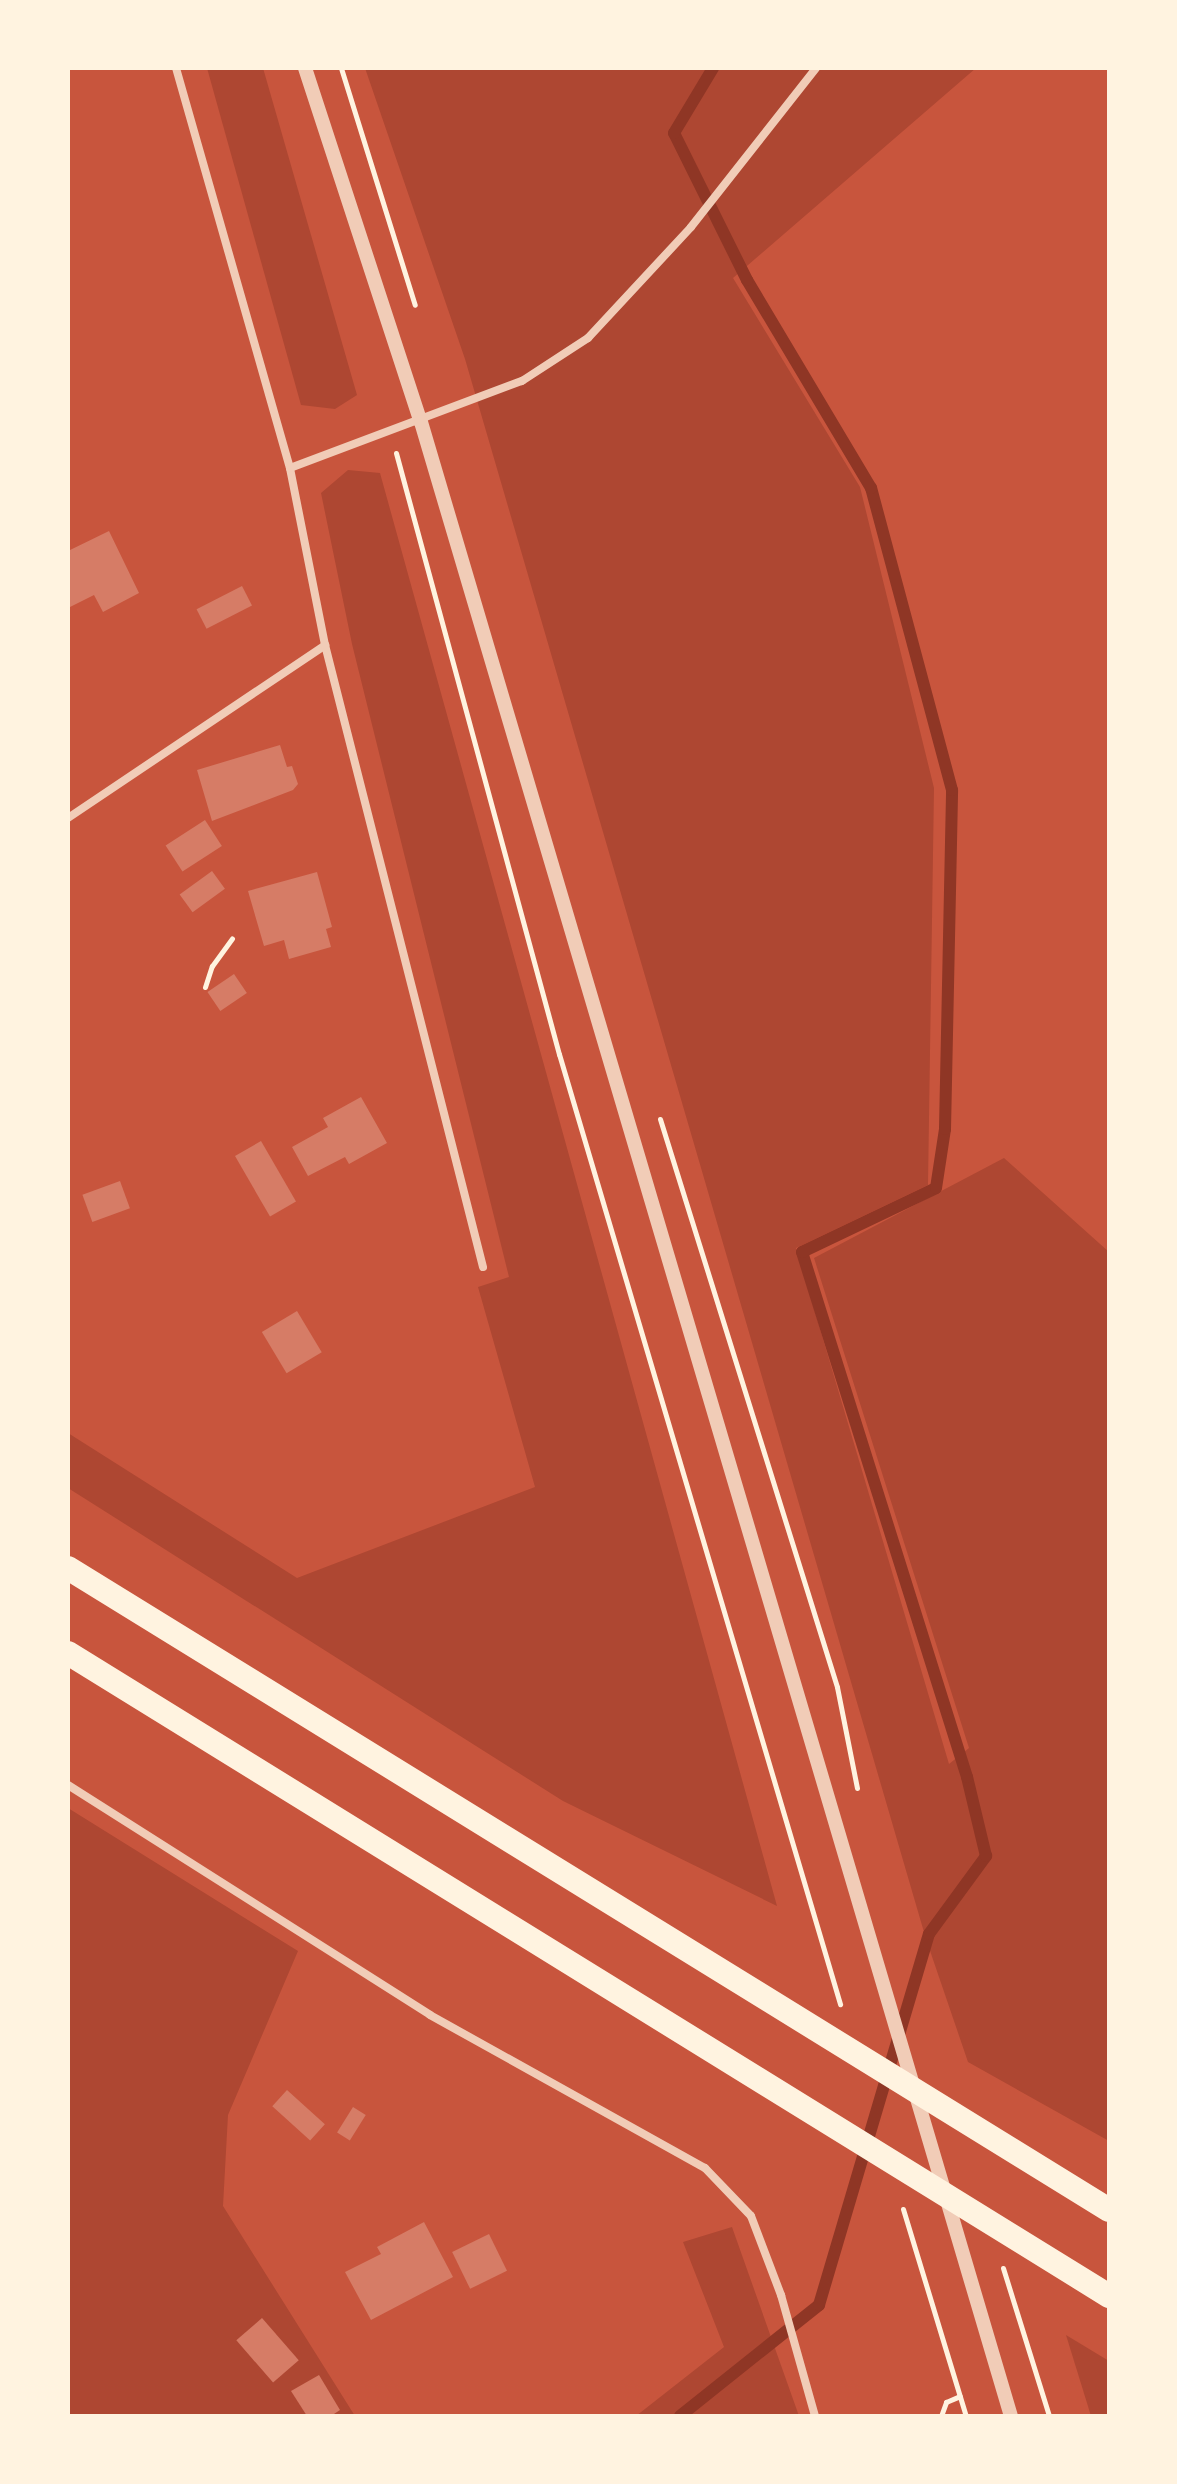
<!DOCTYPE html>
<style>
body{margin:0}
#map{position:relative;width:1177px;height:2484px;overflow:hidden;background:#c8553d;font-family:"Fira Sans Condensed",sans-serif}
div>[style]{position:absolute}
[style*='--x']{left:calc(var(--x)*1px);top:calc(var(--y)*1px);width:calc(var(--w)*1px);rotate:calc(var(--a)*1deg)}
.green>*{inset:0;background:#ae4732}
.stream>*{height:12px;margin:-6px;padding:0 6px;transform-origin:6px;border-radius:6px;background:#8f3625}
.building>*{inset:0;background:#d67c66;transform-origin:0 0}
.path>*{height:5px;margin:-2.5px;padding:0 2.5px;transform-origin:2.5px;border-radius:2.5px;background:#fff3e0}
.minor>*{height:8px;margin:-4px;padding:0 4px;transform-origin:4px;border-radius:4px;background:#f1ccb7}
.tertiary>*{height:14px;margin:-7px;padding:0 7px;transform-origin:7px;border-radius:7px;background:#f1ccb7}
.motorway>*{height:24px;margin:-12px;padding:0 12px;transform-origin:12px;border-radius:12px;background:#fff3e0}
span{translate:-50% -50%;white-space:nowrap;text-align:center;line-height:1.15;-webkit-text-stroke:6px #fff3e0;paint-order:stroke}
.frame{position:absolute;inset:0;border:70px solid #fff3e0;pointer-events:none}
</style>
<div id="map">
<div class="green">
<div style="clip-path:polygon(207px 68px,263px 68px,357px 395px,335px 409px,301px 405px)"></div>
<div style="clip-path:polygon(365px 68px,976px 68px,733px 278px,860px 487px,934px 788px,928px 1185px,796px 1248px,949px 1764px,969px 1748px,814px 1258px,1004px 1158px,1109px 1252px,1109px 2141px,968px 2062px,926px 1939px,465px 359px)"></div>
<div style="clip-path:polygon(348px 470px,380px 473px,777px 1906px,563px 1801px,68px 1488px,68px 1433px,297px 1578px,535px 1487px,478px 1287px,509px 1277px,352px 644px,321px 493px)"></div>
<div style="clip-path:polygon(68px 1808px,298px 1951px,228px 2115px,223px 2206px,355px 2416px,68px 2416px)"></div>
<div style="clip-path:polygon(732px 2227px,799px 2416px,636px 2416px,724px 2347px,683px 2242px)"></div>
<div style="clip-path:polygon(1066px 2335px,1109px 2361px,1109px 2416px,1091px 2416px)"></div>
</div>
<div class="stream">
<div style="--x:680;--y:2416;--w:178;--a:-38.6"></div>
<div style="--x:819;--y:2305;--w:387;--a:-73.5"></div>
<div style="--x:929;--y:1934;--w:97;--a:-53.8"></div>
<div style="--x:986;--y:1856;--w:81;--a:-103.5"></div>
<div style="--x:967;--y:1777;--w:550;--a:-107.45"></div>
<div style="--x:802;--y:1252;--w:148;--a:-25.5"></div>
<div style="--x:936;--y:1188;--w:60;--a:-81.3"></div>
<div style="--x:945;--y:1129;--w:339;--a:-88.8"></div>
<div style="--x:952;--y:790;--w:313;--a:-105"></div>
<div style="--x:871;--y:488;--w:242;--a:-120.8"></div>
<div style="--x:747;--y:280;--w:164;--a:-116.4"></div>
<div style="--x:674;--y:133;--w:76;--a:-59"></div>
</div>
<div class="building">
<div style="clip-path:polygon(109px 531px,139px 593px,103px 612px,94px 595px,68px 608px,68px 551px)"></div>
<div style="left:242px;top:586px;width:22px;height:51px;rotate:63deg"></div>
<div style="clip-path:polygon(280px 745px,287px 767px,292px 766px,298px 784px,293px 790px,212px 821px,197px 770px)"></div>
<div style="left:205px;top:820px;width:31px;height:47px;rotate:57deg"></div>
<div style="left:212px;top:871px;width:22px;height:40px;rotate:54deg"></div>
<div style="clip-path:polygon(317px 872px,332px 927px,326px 929px,331px 947px,289px 959px,284px 940px,264px 946px,248px 891px)"></div>
<div style="left:234px;top:974px;width:23px;height:32px;rotate:56deg"></div>
<div style="clip-path:polygon(361px 1097px,387px 1143px,349px 1164px,345px 1157px,308px 1176px,292px 1147px,328px 1127px,323px 1118px)"></div>
<div style="left:261px;top:1141px;width:70px;height:30px;rotate:60deg"></div>
<div style="left:120px;top:1181px;width:29px;height:40px;rotate:70deg"></div>
<div style="left:297px;top:1311px;width:48px;height:41px;rotate:59deg"></div>
<div style="left:287px;top:2090px;width:51px;height:22px;rotate:42deg"></div>
<div style="left:353px;top:2107px;width:15px;height:30px;rotate:32deg"></div>
<div style="clip-path:polygon(424px 2222px,453px 2277px,371px 2320px,345px 2272px,381px 2254px,377px 2247px)"></div>
<div style="left:489px;top:2234px;width:41px;height:41px;rotate:64deg"></div>
<div style="left:262px;top:2318px;width:56px;height:34px;rotate:49deg"></div>
<div style="clip-path:polygon(319px 2375px,340px 2410px,331px 2416px,307px 2416px,291px 2391px)"></div>
</div>
<div class="path">
<div style="--x:341;--y:68;--w:248;--a:72.7"></div>
<div style="--x:396;--y:453;--w:623;--a:74.83"></div>
<div style="--x:559;--y:1054;--w:991;--a:73.52"></div>
<div style="--x:205;--y:987;--w:22;--a:-72"></div>
<div style="--x:212;--y:966;--w:34;--a:-54"></div>
<div style="--x:660;--y:1119;--w:595;--a:72.69"></div>
<div style="--x:837;--y:1687;--w:103;--a:78.8"></div>
<div style="--x:903;--y:2209;--w:216;--a:73.1"></div>
<div style="--x:1003;--y:2268;--w:155;--a:72.7"></div>
<div style="--x:941;--y:2416;--w:15;--a:-70"></div>
<div style="--x:946;--y:2402;--w:15;--a:-23"></div>
</div>
<div class="minor">
<div style="--x:176;--y:68;--w:416;--a:74.1"></div>
<div style="--x:68;--y:818;--w:310;--a:-33.9"></div>
<div style="--x:483;--y:1267;--w:642;--a:-104.25"></div>
<div style="--x:325;--y:645;--w:180;--a:-101.2"></div>
<div style="--x:290;--y:468;--w:248;--a:-20.6"></div>
<div style="--x:522;--y:381;--w:79;--a:-33.1"></div>
<div style="--x:588;--y:338;--w:151;--a:-47.1"></div>
<div style="--x:691;--y:227;--w:202;--a:-51.8"></div>
<div style="--x:68;--y:1785;--w:429;--a:32.4"></div>
<div style="--x:430;--y:2015;--w:315;--a:29.1"></div>
<div style="--x:705;--y:2168;--w:66;--a:46.2"></div>
<div style="--x:751;--y:2216;--w:85;--a:69.2"></div>
<div style="--x:781;--y:2295;--w:126;--a:74.3"></div>
</div>
<div class="tertiary">
<div style="--x:305;--y:68;--w:373;--a:71.9"></div>
<div style="--x:421;--y:422;--w:2079;--a:73.52"></div>
</div>
<div class="motorway">
<div style="--x:68;--y:1568;--w:1223;--a:31.66"></div>
<div style="--x:68;--y:1653;--w:1224;--a:31.7"></div>
</div>
<div class="frame"></div>
</div>
